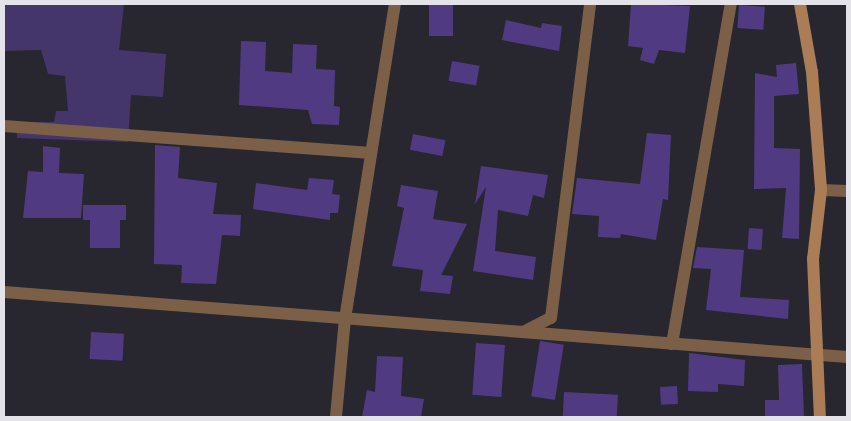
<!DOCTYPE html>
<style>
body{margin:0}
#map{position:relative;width:851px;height:421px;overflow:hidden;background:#28262f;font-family:Overpass,sans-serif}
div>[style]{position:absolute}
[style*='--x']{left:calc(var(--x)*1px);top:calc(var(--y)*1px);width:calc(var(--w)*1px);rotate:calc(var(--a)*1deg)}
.green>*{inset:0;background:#44366a}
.building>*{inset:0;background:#503b82;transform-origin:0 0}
.street>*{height:12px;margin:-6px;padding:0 6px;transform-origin:6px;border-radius:6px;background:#7c5f47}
.secondary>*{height:12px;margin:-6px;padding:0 6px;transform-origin:6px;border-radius:6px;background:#ab7d57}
span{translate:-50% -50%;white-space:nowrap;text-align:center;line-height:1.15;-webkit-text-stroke:4px #28262f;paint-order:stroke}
.frame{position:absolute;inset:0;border:5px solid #e5e3ea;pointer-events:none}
</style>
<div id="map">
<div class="green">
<div style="clip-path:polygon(4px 4px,124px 4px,119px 50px,166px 54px,163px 97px,131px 95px,128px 142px,17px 138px,17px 122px,54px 122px,56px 111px,68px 111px,65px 76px,48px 74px,41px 50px,4px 51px)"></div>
</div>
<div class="building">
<div style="left:429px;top:4px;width:24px;height:32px"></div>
<div style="clip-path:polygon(631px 4px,690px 6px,685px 53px,659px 50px,654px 64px,640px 60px,643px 48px,628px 46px)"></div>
<div style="left:739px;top:5px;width:26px;height:23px;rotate:4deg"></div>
<div style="clip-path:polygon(506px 20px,541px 28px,542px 23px,562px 26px,559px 51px,502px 40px)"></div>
<div style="clip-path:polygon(241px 41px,266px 42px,265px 71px,292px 73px,293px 44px,317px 45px,316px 69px,335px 70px,334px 106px,340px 107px,339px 125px,312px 124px,308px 110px,239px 105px)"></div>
<div style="left:452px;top:61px;width:28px;height:20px;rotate:10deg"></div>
<div style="clip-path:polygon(796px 63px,799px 94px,774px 96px,774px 148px,800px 149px,799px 239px,782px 238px,786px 188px,754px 189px,755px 73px,777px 77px,776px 65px)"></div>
<div style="clip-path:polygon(647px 133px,671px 135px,668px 200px,663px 199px,656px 240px,621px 234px,620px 238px,598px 237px,599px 216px,572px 214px,577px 178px,640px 184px)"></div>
<div style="left:413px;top:134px;width:33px;height:16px;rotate:11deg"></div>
<div style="clip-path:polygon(155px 145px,180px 147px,178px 178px,217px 183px,213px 214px,241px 215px,240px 236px,222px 235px,216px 284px,181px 283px,182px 265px,154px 264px)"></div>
<div style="clip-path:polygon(43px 146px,60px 148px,59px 173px,84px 174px,81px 218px,23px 218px,28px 171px,43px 172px)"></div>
<div style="clip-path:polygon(481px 166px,548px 175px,544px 198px,533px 195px,528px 216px,498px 210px,495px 251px,536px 257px,533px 280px,473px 271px,486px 187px,475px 204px)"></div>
<div style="clip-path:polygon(309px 178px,334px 180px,332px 194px,340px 195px,338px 213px,330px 213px,330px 220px,253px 209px,256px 183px,307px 190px)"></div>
<div style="clip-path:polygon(401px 185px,438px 191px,433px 219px,467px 224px,441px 275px,453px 276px,450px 294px,420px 291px,423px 270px,392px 266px,404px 208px,397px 206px)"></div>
<div style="clip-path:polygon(83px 205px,126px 205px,126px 220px,120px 220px,120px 248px,90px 248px,90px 220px,83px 220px)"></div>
<div style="left:749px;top:228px;width:14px;height:21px;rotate:4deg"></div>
<div style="clip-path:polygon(697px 247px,744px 250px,740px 297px,789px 300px,788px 319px,706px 310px,711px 269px,693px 268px)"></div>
<div style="left:91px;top:332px;width:33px;height:27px;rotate:3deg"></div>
<div style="left:540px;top:341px;width:24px;height:56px;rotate:9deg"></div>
<div style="left:476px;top:343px;width:29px;height:52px;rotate:4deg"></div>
<div style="clip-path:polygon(689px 353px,745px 360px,744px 386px,718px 384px,718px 392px,688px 391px)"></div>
<div style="clip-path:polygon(377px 356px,403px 357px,401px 396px,424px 399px,421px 417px,362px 417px,367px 390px,375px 392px)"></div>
<div style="clip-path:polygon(802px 364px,804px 417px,765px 417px,765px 400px,779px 400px,778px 365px)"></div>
<div style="left:677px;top:386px;width:18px;height:17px;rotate:87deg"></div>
<div style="left:564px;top:392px;width:54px;height:25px;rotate:3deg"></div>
</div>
<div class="street">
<div style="--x:4;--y:126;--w:368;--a:4.2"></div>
<div style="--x:821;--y:190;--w:26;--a:2"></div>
<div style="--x:4;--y:292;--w:846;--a:4.41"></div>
<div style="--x:523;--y:332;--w:31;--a:-27"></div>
<div style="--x:551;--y:318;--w:316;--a:-82.9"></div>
<div style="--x:672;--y:344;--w:345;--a:-80.2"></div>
<div style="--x:336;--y:417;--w:98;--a:-84.8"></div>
<div style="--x:345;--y:319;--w:319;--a:-81"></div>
</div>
<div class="secondary">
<div style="--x:800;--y:4;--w:69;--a:80"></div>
<div style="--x:812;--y:72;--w:118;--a:85.6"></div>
<div style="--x:821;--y:190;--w:69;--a:96.6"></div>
<div style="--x:813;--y:259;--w:158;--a:87.5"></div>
</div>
<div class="frame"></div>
</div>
